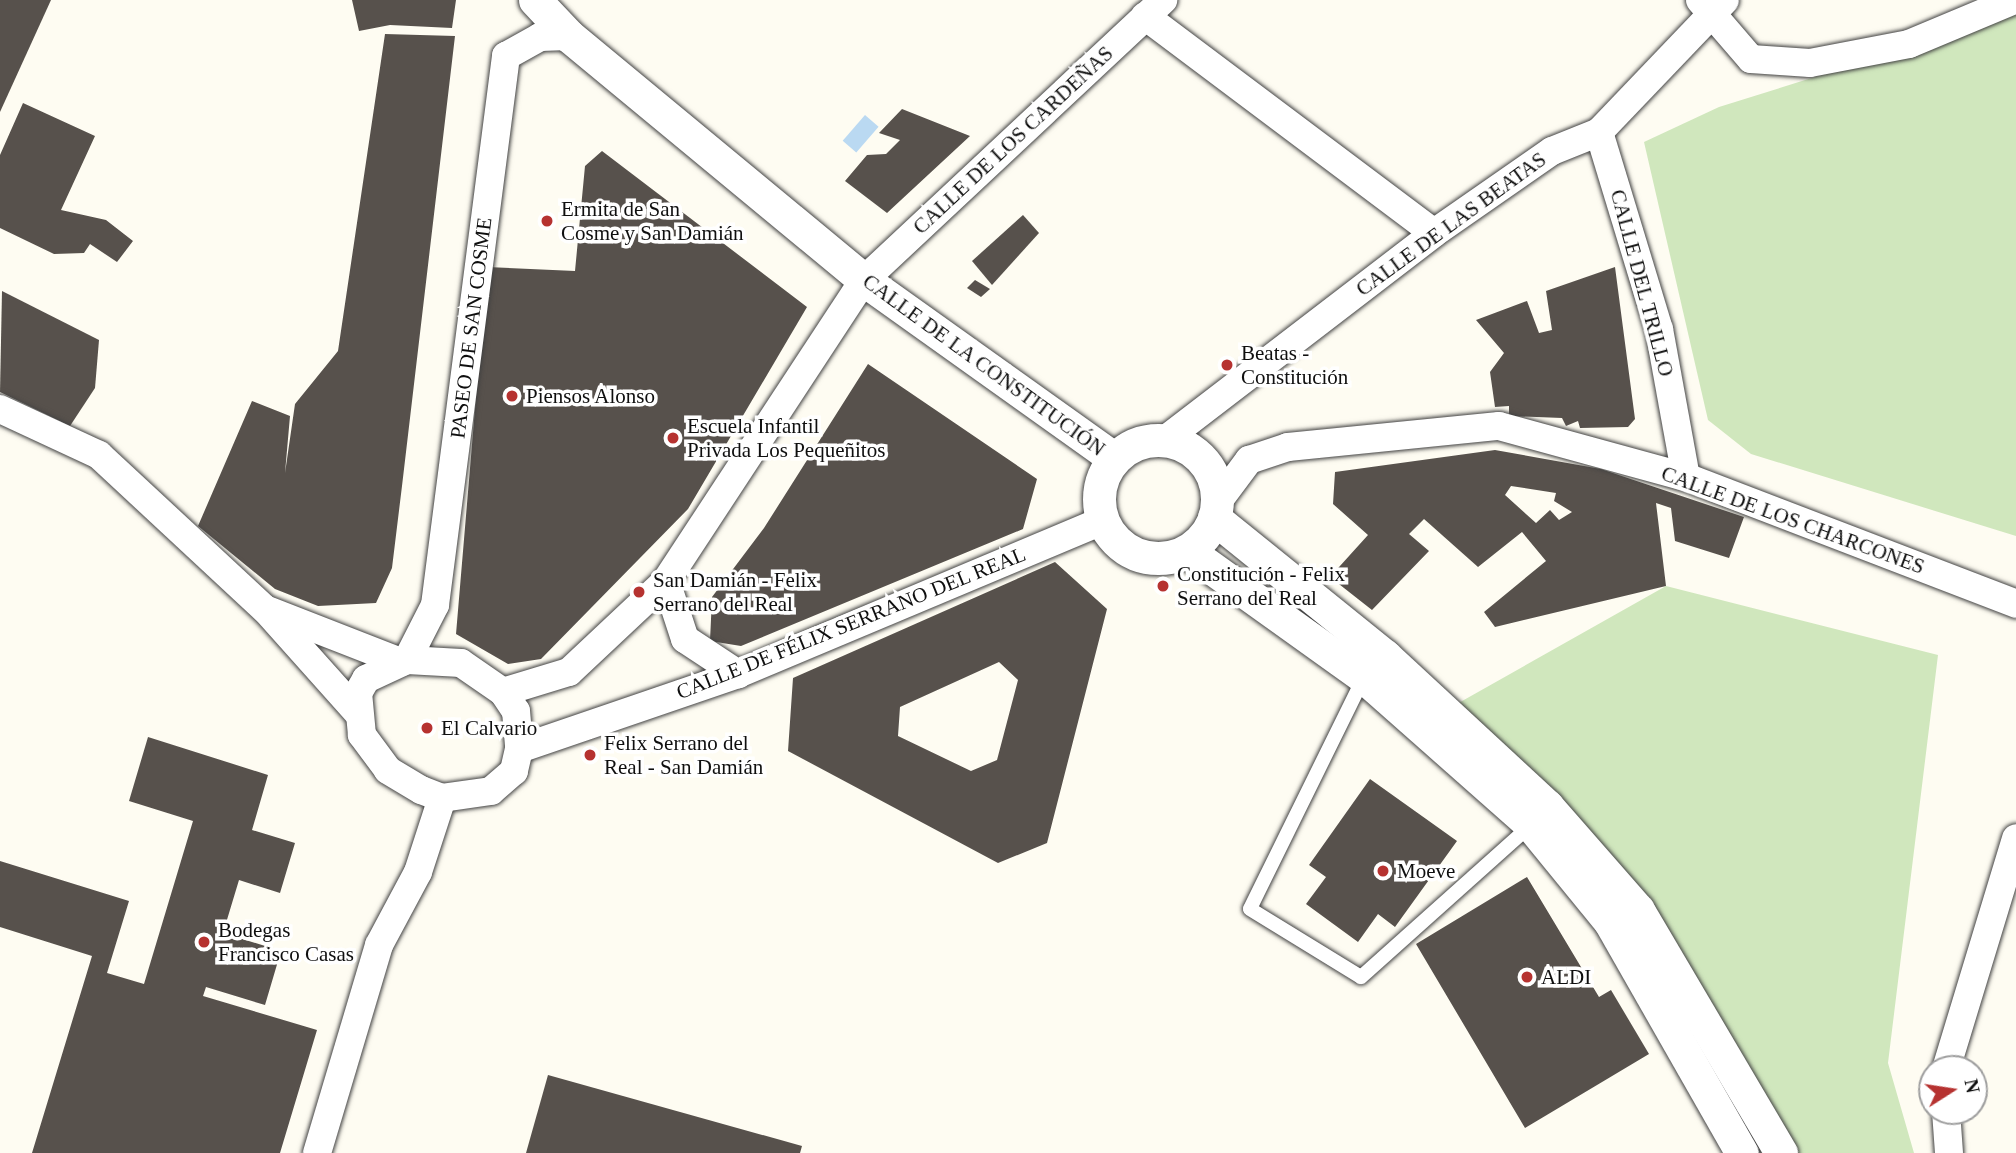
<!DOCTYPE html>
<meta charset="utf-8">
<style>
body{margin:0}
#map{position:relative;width:2016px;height:1153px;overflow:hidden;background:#fefcf2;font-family:"Times New Roman",serif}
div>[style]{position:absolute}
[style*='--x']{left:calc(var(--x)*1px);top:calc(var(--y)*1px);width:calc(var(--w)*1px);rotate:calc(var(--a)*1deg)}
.green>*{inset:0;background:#d0e7bd}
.water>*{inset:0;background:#bad9f2;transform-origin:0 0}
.building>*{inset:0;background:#57514c}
.roads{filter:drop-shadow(0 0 2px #424242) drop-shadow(0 0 2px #424242)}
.service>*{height:14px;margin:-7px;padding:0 7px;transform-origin:7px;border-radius:7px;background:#fff}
.minor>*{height:28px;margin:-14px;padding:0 14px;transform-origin:14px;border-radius:14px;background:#fff}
.tertiary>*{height:33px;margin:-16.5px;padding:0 16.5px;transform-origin:16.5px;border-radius:16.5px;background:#fff}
.tertiary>.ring{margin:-16.5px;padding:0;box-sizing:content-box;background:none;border:33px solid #fff;border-radius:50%}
.dots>*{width:19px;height:19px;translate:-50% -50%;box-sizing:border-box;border:4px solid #fff;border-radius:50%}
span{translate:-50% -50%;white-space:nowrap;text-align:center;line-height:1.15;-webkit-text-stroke:7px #fff;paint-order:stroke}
.street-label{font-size:21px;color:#0f0f0f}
.poi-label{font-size:21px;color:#0f0f0f}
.left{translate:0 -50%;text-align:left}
.north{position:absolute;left:1918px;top:1055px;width:70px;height:70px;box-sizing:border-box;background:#fff;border:2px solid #9f9f9f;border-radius:50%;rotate:78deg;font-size:19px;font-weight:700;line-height:28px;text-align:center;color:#0f0f0f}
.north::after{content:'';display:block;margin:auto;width:24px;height:32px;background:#b63230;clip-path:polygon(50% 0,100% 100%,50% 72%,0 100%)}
</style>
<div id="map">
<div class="green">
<div style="clip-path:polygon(2016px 14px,2016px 536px,1751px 454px,1708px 420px,1644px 142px,1719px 107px)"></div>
<div style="clip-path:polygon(1666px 586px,1938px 655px,1888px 1063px,1914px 1153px,1791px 1153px,1455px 705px)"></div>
</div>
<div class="water">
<div style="left:865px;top:115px;width:18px;height:34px;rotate:41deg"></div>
</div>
<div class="building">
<div style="clip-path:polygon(0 0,51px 0,0 112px)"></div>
<div style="clip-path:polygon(352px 0,456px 0,452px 28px,390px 25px,359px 31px)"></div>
<div style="clip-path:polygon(385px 34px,455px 36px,402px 486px,392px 568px,376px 603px,318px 606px,275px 589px,198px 526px,252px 401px,290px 416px,285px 473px,295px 404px,338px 351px)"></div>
<div style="clip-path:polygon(23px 103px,95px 136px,61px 210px,106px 220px,133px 241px,117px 262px,90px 244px,84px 253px,54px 254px,0 228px,0 155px)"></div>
<div style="clip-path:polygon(902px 109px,970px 136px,887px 213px,845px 181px,867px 155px,886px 154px,900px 140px,879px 133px)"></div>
<div style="clip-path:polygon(602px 151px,807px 307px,688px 509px,541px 659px,508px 664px,456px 634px,487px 267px,575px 271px,585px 166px)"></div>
<div style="clip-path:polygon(1023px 215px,1039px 233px,992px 285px,972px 261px)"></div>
<div style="clip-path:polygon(1615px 267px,1635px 419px,1628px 427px,1580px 428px,1578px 421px,1566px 426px,1562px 418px,1509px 416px,1509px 406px,1495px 407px,1490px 372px,1504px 353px,1476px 320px,1527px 301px,1539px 333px,1552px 330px,1546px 291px)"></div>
<div style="clip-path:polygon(975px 280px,990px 289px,981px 297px,967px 288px)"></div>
<div style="clip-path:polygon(2px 291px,99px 340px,95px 388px,70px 426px,0 392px)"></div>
<div style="clip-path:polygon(868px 364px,1037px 479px,1023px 529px,741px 646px,710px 641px,712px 597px,764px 528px)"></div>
<div style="clip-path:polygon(evenodd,1495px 450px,1601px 469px,1744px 517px,1729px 558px,1675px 541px,1671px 508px,1656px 503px,1666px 586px,1495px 627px,1484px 612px,1546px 561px,1522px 532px,1478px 567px,1424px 519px,1409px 534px,1429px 551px,1372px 610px,1330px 577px,1368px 535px,1333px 504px,1335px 472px,1495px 450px,1511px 486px,1556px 493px,1554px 501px,1572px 512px,1559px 520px,1550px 510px,1536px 523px,1505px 495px,1511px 486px)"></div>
<div style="clip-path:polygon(evenodd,1055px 562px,1107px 609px,1047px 843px,998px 863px,788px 751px,793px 678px,1055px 562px,999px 662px,1018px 680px,997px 760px,971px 771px,898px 736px,900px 707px,999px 662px)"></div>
<div style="clip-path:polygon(148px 737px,268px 775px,252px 830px,295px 843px,280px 893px,239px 880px,223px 933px,281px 951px,265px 1005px,206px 987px,203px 996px,317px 1030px,280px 1153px,32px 1153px,92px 956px,0 927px,0 861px,129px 901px,107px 973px,144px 984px,193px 821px,129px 801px)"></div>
<div style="clip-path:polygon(1370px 779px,1457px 841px,1395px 927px,1378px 914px,1358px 942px,1306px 904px,1326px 877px,1309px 865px)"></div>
<div style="clip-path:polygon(1527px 877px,1599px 997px,1611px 990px,1649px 1054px,1525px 1128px,1416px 944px)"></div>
<div style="clip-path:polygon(548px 1075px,802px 1146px,800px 1153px,526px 1153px)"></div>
</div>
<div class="roads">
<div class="service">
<div style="--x:1364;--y:677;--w:258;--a:116.2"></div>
<div style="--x:1250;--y:909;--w:130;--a:31.5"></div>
<div style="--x:1361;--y:977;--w:228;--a:-41.8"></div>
</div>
<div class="minor">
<div style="--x:1700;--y:0;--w:78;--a:49.2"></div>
<div style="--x:1751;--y:59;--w:59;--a:3.9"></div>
<div style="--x:1810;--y:63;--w:101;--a:-10.9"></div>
<div style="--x:1909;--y:44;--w:114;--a:-22.7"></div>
<div style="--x:1145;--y:16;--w:361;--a:36.9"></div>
<div style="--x:1599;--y:132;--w:206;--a:73.1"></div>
<div style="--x:1659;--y:329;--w:150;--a:79.7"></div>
<div style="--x:0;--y:409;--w:109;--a:24.9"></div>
<div style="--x:99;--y:455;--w:226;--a:42.9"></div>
<div style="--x:265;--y:609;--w:140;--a:48.2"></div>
<div style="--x:1166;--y:439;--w:338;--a:-37.5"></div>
<div style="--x:1434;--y:233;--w:144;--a:-34.8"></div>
<div style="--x:1552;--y:151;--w:51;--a:-22"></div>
<div style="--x:1599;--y:132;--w:182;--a:-46.3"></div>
<div style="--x:1217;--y:503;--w:54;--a:-53.3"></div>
<div style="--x:1249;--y:460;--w:41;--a:-18.4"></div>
<div style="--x:1288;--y:447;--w:212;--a:-5.7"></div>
<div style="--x:1499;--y:426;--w:194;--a:15.3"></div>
<div style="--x:1686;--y:477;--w:354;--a:21"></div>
<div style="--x:666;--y:581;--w:61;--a:71.9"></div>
<div style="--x:685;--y:639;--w:64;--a:33.4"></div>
<div style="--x:270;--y:611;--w:141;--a:21.3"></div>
<div style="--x:407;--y:660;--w:62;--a:-63"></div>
<div style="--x:435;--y:605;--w:554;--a:-82.63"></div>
<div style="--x:506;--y:56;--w:39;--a:-29"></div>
<div style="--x:540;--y:37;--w:29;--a:-2"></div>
<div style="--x:407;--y:660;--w:54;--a:3.2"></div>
<div style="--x:461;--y:663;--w:51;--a:34.6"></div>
<div style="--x:503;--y:692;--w:23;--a:56"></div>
<div style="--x:516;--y:711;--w:38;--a:85"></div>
<div style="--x:519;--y:749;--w:23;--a:103"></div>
<div style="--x:514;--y:771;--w:30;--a:139"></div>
<div style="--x:491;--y:791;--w:49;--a:171.9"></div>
<div style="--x:442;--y:798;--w:22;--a:-159"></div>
<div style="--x:421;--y:790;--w:39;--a:-149"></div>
<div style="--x:388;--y:770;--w:44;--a:-126.6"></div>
<div style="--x:362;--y:735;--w:42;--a:-95.4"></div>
<div style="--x:358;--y:693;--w:16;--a:-60"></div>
<div style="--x:366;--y:679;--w:45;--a:-24.9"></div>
<div style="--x:503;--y:692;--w:69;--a:-16.9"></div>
<div style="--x:569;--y:672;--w:133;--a:-43.2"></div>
<div style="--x:666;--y:581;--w:360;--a:-56.7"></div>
<div style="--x:864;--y:280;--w:410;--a:-43.1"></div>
<div style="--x:519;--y:749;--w:231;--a:-18.9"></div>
<div style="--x:738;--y:674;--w:395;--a:-22.8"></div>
<div style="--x:1946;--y:1069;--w:241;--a:-73.1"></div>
<div style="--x:1946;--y:1111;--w:42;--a:85.9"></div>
<div style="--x:317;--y:1153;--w:217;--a:-73.4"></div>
<div style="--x:379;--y:945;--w:83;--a:-61.9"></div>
<div style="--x:418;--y:872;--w:78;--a:-72"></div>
</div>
<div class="tertiary">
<div style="--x:535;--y:0;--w:50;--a:46.6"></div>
<div style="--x:569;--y:36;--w:383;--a:39.6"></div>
<div style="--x:864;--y:280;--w:307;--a:35.5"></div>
<div class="ring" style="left:1099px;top:440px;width:85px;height:85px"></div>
<div style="--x:1214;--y:518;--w:220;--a:38.9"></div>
<div style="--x:1385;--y:656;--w:221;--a:42.8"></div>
<div style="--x:1547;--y:806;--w:138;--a:48.8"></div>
<div style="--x:1638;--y:910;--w:282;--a:59.5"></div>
<div style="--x:1188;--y:551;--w:216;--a:35.6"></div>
<div style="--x:1364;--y:677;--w:223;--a:41.5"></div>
<div style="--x:1531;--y:825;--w:125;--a:50.8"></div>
<div style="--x:1610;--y:922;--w:266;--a:60.3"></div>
</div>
</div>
<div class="dots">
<div style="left:547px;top:221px;background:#b63230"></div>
<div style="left:1227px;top:365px;background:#b63230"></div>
<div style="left:512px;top:396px;background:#b63230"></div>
<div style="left:673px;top:438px;background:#b63230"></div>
<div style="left:1163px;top:586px;background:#b63230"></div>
<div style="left:639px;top:592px;background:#b63230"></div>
<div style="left:427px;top:728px;background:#b63230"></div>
<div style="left:590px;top:755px;background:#b63230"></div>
<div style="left:1383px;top:871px;background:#b63230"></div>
<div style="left:204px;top:942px;background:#b63230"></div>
<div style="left:1527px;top:977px;background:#b63230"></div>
</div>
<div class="street-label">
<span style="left:1013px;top:140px;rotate:-43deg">CALLE DE LOS CARDEÑAS</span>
<span style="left:1451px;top:224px;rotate:-36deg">CALLE DE LAS BEATAS</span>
<span style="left:1642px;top:283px;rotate:75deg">CALLE DEL TRILLO</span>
<span style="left:471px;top:328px;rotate:-83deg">PASEO DE SAN COSME</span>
<span style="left:984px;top:365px;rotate:36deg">CALLE DE LA CONSTITUCIÓN</span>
<span style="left:1793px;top:520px;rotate:20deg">CALLE DE LOS CHARCONES</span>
<span style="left:851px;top:623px;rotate:-22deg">CALLE DE FÉLIX SERRANO DEL REAL</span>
</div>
<div class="poi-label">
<span class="left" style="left:561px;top:221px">Ermita de San<br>Cosme y San Damián</span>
<span class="left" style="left:1241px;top:365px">Beatas -<br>Constitución</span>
<span class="left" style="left:526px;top:396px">Piensos Alonso</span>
<span class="left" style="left:687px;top:438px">Escuela Infantil<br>Privada Los Pequeñitos</span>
<span class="left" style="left:1177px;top:586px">Constitución - Felix<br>Serrano del Real</span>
<span class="left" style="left:653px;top:592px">San Damián - Felix<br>Serrano del Real</span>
<span class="left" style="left:441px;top:728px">El Calvario</span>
<span class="left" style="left:604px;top:755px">Felix Serrano del<br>Real - San Damián</span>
<span class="left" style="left:1397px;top:871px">Moeve</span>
<span class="left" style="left:218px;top:942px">Bodegas<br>Francisco Casas</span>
<span class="left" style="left:1541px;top:977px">ALDI</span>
</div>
<div class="north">N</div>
</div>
